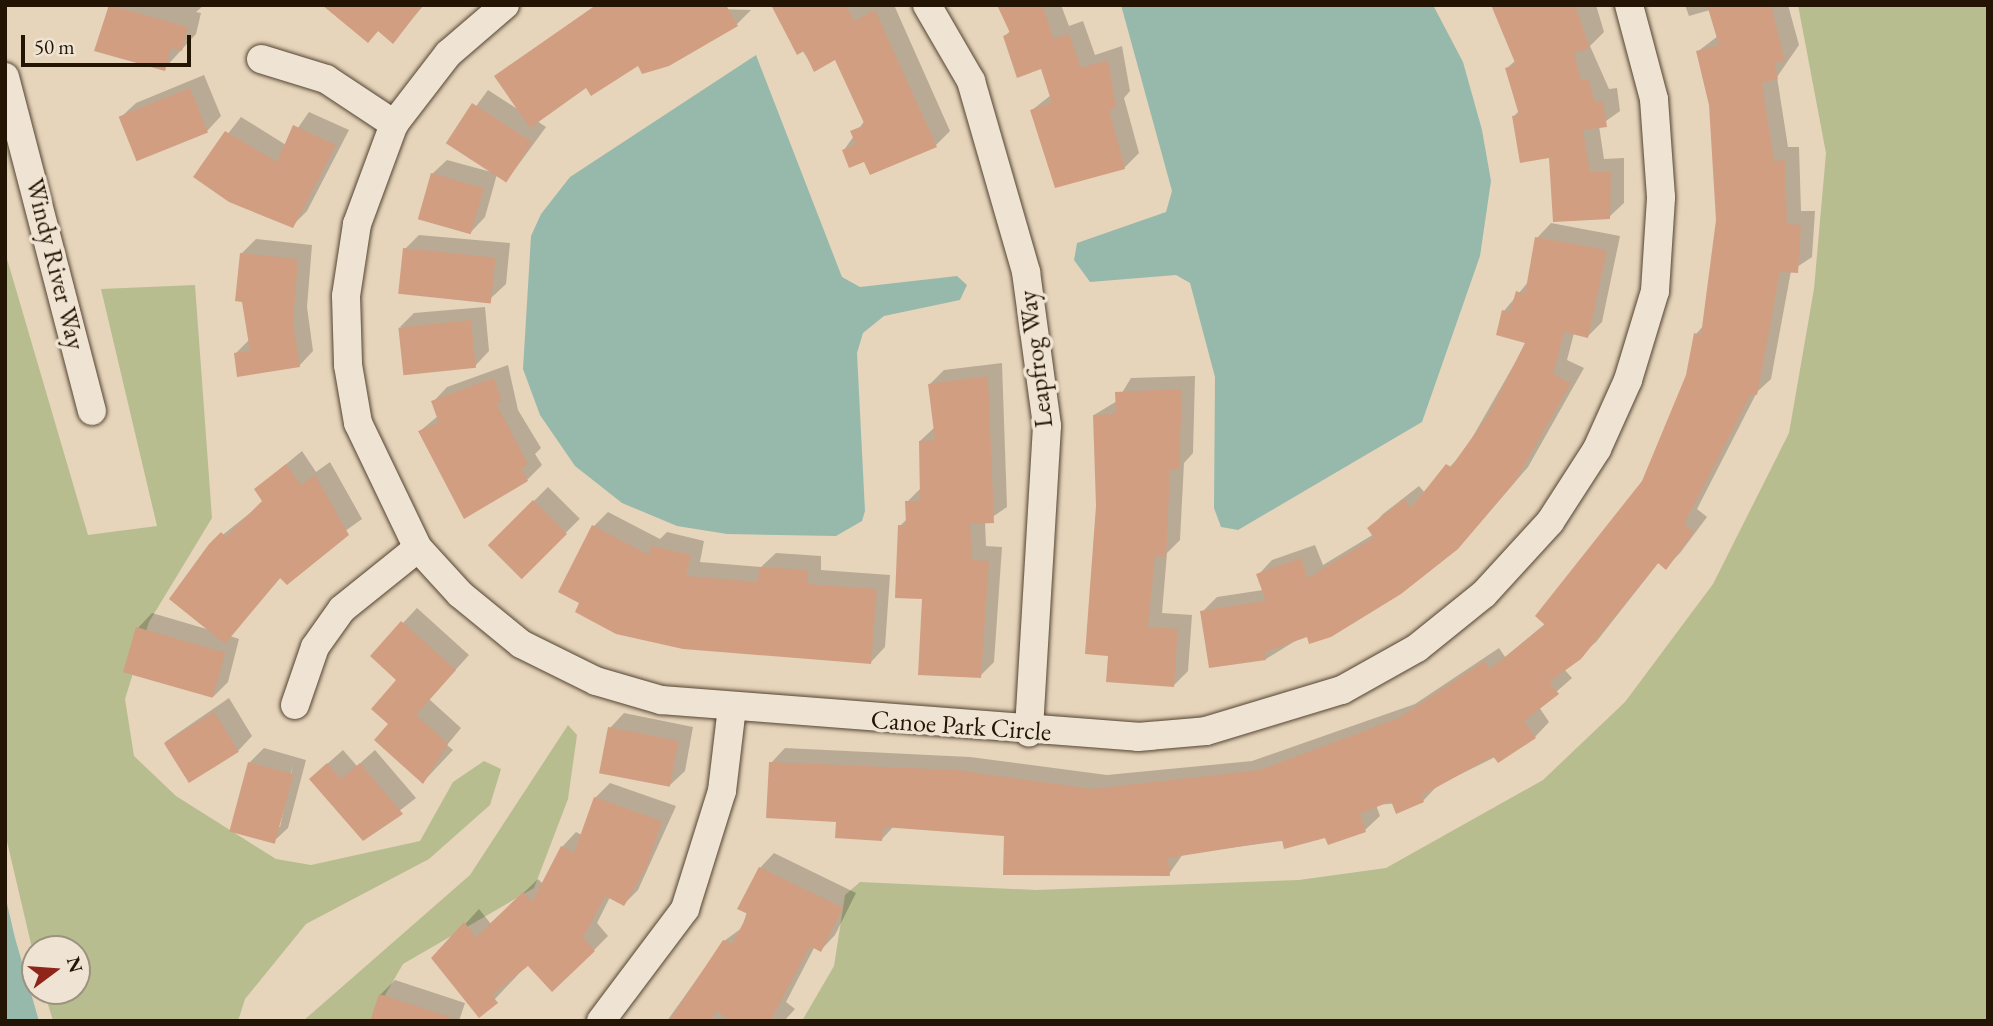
<!DOCTYPE html>
<style>
body{margin:0}
#map{position:relative;width:1993px;height:1026px;overflow:hidden;background:#e6d5bb;font-family:"EB Garamond",serif}
div>[style]{position:absolute}
[style*='--x']{left:calc(var(--x)*1px);top:calc(var(--y)*1px);width:calc(var(--w)*1px);rotate:calc(var(--a)*1deg)}
.green>*{inset:0;background:#b7bd8e}
.water>*{inset:0;background:#97b9ac}
.shadow>*{inset:0;background:#0003;transform-origin:0 0}
.building>*{inset:0;background:#d29e82;transform-origin:0 0}
.roads{filter:drop-shadow(0 0 2px #544432) drop-shadow(0 0 2px #544432)}
.minor>*{height:28px;margin:-14px;padding:0 14px;transform-origin:14px;border-radius:14px;background:#efe4d3}
span{translate:-50% -50%;white-space:nowrap;text-align:center;line-height:1.15;-webkit-text-stroke:7px #efe4d3;paint-order:stroke}
.street-label{font-size:26px;color:#231404}
.frame{position:absolute;inset:0;border:7px solid #231404;pointer-events:none}
.north{position:absolute;left:21px;top:935px;width:70px;height:70px;box-sizing:border-box;background:#efe4d3;border:2px solid #9d9180;border-radius:50%;rotate:74deg;font-size:19px;font-weight:700;line-height:28px;text-align:center;color:#231404}
.north::after{content:'';display:block;margin:auto;width:24px;height:32px;background:#8f2418;clip-path:polygon(50% 0,100% 100%,50% 72%,0 100%)}
.scale{position:absolute;left:21px;top:35px;width:170px;height:32px;box-sizing:border-box;border:4px solid #231404;border-top:0;padding-left:9px;font-size:21px;line-height:24px;white-space:nowrap;color:#231404;-webkit-text-stroke:5px #efe4d3;paint-order:stroke}
</style>
<div id="map">
<div class="green">
<div style="clip-path:polygon(1798px 5px,1988px 5px,1988px 1021px,802px 1021px,834px 966px,845px 895px,860px 882px,1036px 890px,1299px 880px,1386px 868px,1543px 780px,1625px 702px,1713px 584px,1789px 433px,1814px 289px,1826px 153px)"></div>
<div style="clip-path:polygon(5px 252px,88px 535px,157px 526px,101px 289px,195px 285px,212px 518px,149px 622px,125px 699px,134px 756px,176px 796px,276px 859px,311px 865px,420px 841px,453px 782px,484px 761px,501px 769px,490px 805px,429px 859px,306px 924px,245px 999px,238px 1021px,53px 1021px,44px 991px,77px 991px,77px 949px,35px 949px,35px 961px,5px 833px)"></div>
<div style="clip-path:polygon(568px 725px,577px 735px,568px 799px,534px 888px,403px 964px,370px 1021px,303px 1021px,470px 875px)"></div>
</div>
<div class="water">
<div style="clip-path:polygon(1121px 5px,1433px 5px,1463px 62px,1482px 130px,1491px 181px,1480px 256px,1422px 422px,1238px 530px,1221px 527px,1214px 508px,1215px 377px,1190px 283px,1176px 275px,1090px 282px,1074px 260px,1077px 243px,1166px 212px,1172px 191px)"></div>
<div style="clip-path:polygon(756px 55px,842px 277px,860px 287px,957px 276px,967px 285px,960px 300px,884px 316px,863px 333px,857px 353px,865px 511px,862px 521px,836px 536px,727px 534px,677px 526px,622px 503px,575px 466px,540px 415px,523px 369px,531px 236px,541px 214px,570px 177px)"></div>
<div style="clip-path:polygon(5px 895px,15px 938px,39px 1021px,5px 1021px)"></div>
</div>
<div class="shadow">
<div style="clip-path:polygon(109px 5px,180px 7px,204px 5px,196px 12px,201px 13px,196px 34px,164px 69px,96px 49px)"></div>
<div style="clip-path:polygon(326px 5px,424px 5px,393px 41px,379px 30px,368px 41px)"></div>
<div style="clip-path:polygon(598px 5px,751px 10px,736px 25px,587px 86px,537px 121px,546px 127px,507px 180px,497px 174px,485px 217px,471px 232px,432px 174px,447px 160px,495px 173px,449px 143px,488px 90px,519px 110px,496px 77px)"></div>
<div style="clip-path:polygon(771px 5px,894px 5px,950px 131px,936px 145px,844px 150px,865px 120px,836px 58px,815px 69px)"></div>
<div style="clip-path:polygon(999px 5px,1061px 5px,1069px 26px,1083px 21px,1095px 55px,1122px 46px,1130px 91px,1124px 98px,1139px 153px,1124px 168px,1032px 110px,1051px 95px,1042px 67px,1005px 36px,1011px 30px)"></div>
<div style="clip-path:polygon(1492px 5px,1596px 5px,1604px 32px,1590px 46px,1609px 89px,1617px 88px,1620px 111px,1599px 126px,1604px 159px,1624px 158px,1624px 203px,1609px 217px,1514px 116px,1520px 110px,1507px 68px,1516px 60px)"></div>
<div style="clip-path:polygon(1685px 5px,1788px 5px,1799px 45px,1777px 77px,1788px 147px,1799px 147px,1801px 211px,1815px 211px,1812px 257px,1791px 271px,1771px 379px,1757px 392px,1697px 509px,1707px 517px,1680px 553px,1666px 567px,1659px 562px,1596px 642px,1564px 669px,1572px 678px,1539px 707px,1549px 722px,1535px 737px,1437px 786px,1423px 801px,1376px 805px,1380px 816px,1365px 830px,1183px 854px,1169px 874px,1006px 835px,894px 826px,882px 839px,838px 820px,771px 763px,785px 748px,970px 757px,1107px 775px,1252px 761px,1415px 704px,1499px 648px,1505px 657px,1546px 623px,1644px 482px,1688px 375px,1696px 334px,1704px 325px,1718px 220px,1711px 105px,1697px 52px,1718px 36px,1710px 10px,1689px 16px)"></div>
<div style="clip-path:polygon(204px 75px,221px 116px,207px 131px,121px 117px,136px 103px)"></div>
<div style="clip-path:polygon(309px 112px,349px 130px,307px 211px,292px 226px,195px 176px,241px 117px,286px 145px)"></div>
<div style="clip-path:polygon(1551px 223px,1620px 236px,1602px 322px,1587px 337px,1574px 333px,1567px 360px,1584px 368px,1528px 467px,1472px 532px,1266px 659px,1202px 612px,1217px 597px,1263px 590px,1258px 575px,1272px 560px,1315px 545px,1323px 565px,1374px 534px,1369px 529px,1383px 514px,1419px 486px,1425px 493px,1464px 452px,1527px 342px,1504px 311px,1529px 281px,1537px 238px)"></div>
<div style="clip-path:polygon(419px 235px,510px 243px,506px 284px,491px 298px,405px 249px)"></div>
<div style="clip-path:polygon(256px 239px,312px 245px,307px 307px,313px 351px,299px 366px,236px 353px,250px 339px,242px 253px)"></div>
<div style="clip-path:polygon(485px 307px,489px 351px,475px 366px,400px 327px,414px 313px)"></div>
<div style="clip-path:polygon(1002px 363px,1007px 507px,985px 522px,986px 546px,1002px 547px,994px 662px,980px 676px,924px 597px,900px 526px,908px 518px,907px 502px,921px 488px,920px 441px,935px 427px,930px 384px,944px 370px)"></div>
<div style="clip-path:polygon(508px 365px,518px 410px,541px 448px,535px 454px,542px 465px,527px 480px,420px 431px,438px 416px,433px 402px,447px 387px)"></div>
<div style="clip-path:polygon(1195px 376px,1193px 453px,1184px 463px,1180px 540px,1167px 553px,1162px 613px,1192px 615px,1188px 671px,1173px 686px,1110px 654px,1094px 415px,1117px 401px,1131px 378px)"></div>
<div style="clip-path:polygon(302px 451px,316px 472px,330px 462px,362px 519px,281px 577px,230px 636px,239px 639px,228px 682px,213px 697px,138px 628px,152px 613px,210px 630px,210px 545px,265px 501px,256px 489px)"></div>
<div style="left:548px;top:487px;width:45px;height:82px;rotate:45deg"></div>
<div style="clip-path:polygon(608px 512px,660px 539px,667px 532px,704px 541px,700px 562px,761px 567px,776px 553px,821px 556px,821px 570px,890px 575px,885px 647px,871px 662px,582px 603px,594px 526px)"></div>
<div style="clip-path:polygon(417px 608px,469px 655px,429px 699px,461px 728px,447px 745px,453px 750px,423px 782px,390px 724px,398px 680px,372px 656px)"></div>
<div style="clip-path:polygon(229px 698px,252px 736px,238px 751px,165px 742px)"></div>
<div style="clip-path:polygon(624px 713px,693px 727px,685px 771px,670px 785px,610px 728px)"></div>
<div style="clip-path:polygon(evenodd,264px 748px,306px 760px,288px 828px,273px 842px,249px 763px,264px 748px,293px 765px,280px 827px,277px 827px,293px 765px)"></div>
<div style="clip-path:polygon(343px 750px,357px 766px,375px 750px,416px 798px,363px 839px,326px 765px)"></div>
<div style="clip-path:polygon(610px 783px,676px 806px,638px 890px,624px 904px,610px 897px,597px 923px,608px 936px,594px 950px,528px 964px,479px 1016px,434px 958px,479px 909px,491px 924px,538px 879px,543px 884px,562px 847px,576px 832px,582px 835px,595px 798px)"></div>
<div style="clip-path:polygon(774px 853px,856px 893px,835px 935px,821px 950px,815px 946px,786px 1002px,795px 1009px,784px 1021px,667px 1021px,724px 941px,742px 928px,760px 868px)"></div>
<div style="clip-path:polygon(395px 980px,465px 1003px,459px 1021px,372px 1021px,380px 995px)"></div>
</div>
<div class="building">
<div style="clip-path:polygon(109px 5px,188px 27px,182px 51px,171px 48px,165px 71px,94px 51px)"></div>
<div style="clip-path:polygon(322px 5px,423px 5px,393px 44px,378px 31px,368px 43px)"></div>
<div style="clip-path:polygon(596px 5px,726px 5px,738px 26px,669px 66px,642px 74px,638px 66px,591px 96px,586px 88px,530px 128px,494px 76px)"></div>
<div style="clip-path:polygon(771px 5px,846px 5px,854px 21px,875px 10px,937px 147px,870px 175px,864px 162px,849px 168px,842px 150px,856px 144px,850px 131px,865px 125px,835px 60px,814px 72px,804px 51px,797px 55px)"></div>
<div style="clip-path:polygon(997px 5px,1042px 5px,1054px 39px,1069px 34px,1081px 68px,1108px 60px,1116px 108px,1109px 110px,1125px 169px,1055px 188px,1030px 110px,1052px 103px,1041px 69px,1017px 78px,1003px 36px,1010px 33px)"></div>
<div style="clip-path:polygon(1491px 5px,1575px 5px,1590px 48px,1574px 53px,1581px 80px,1588px 79px,1595px 102px,1603px 101px,1607px 127px,1583px 130px,1590px 172px,1611px 172px,1610px 219px,1553px 222px,1549px 158px,1520px 163px,1512px 116px,1519px 115px,1505px 68px,1516px 65px)"></div>
<div style="clip-path:polygon(1707px 5px,1771px 5px,1785px 61px,1774px 63px,1778px 79px,1762px 83px,1774px 161px,1785px 160px,1787px 224px,1801px 225px,1798px 273px,1780px 272px,1757px 395px,1751px 394px,1684px 524px,1694px 532px,1666px 570px,1658px 563px,1581px 659px,1549px 682px,1559px 694px,1524px 721px,1536px 738px,1498px 763px,1493px 756px,1421px 796px,1424px 802px,1396px 814px,1391px 801px,1360px 814px,1366px 832px,1328px 845px,1325px 838px,1284px 849px,1282px 840px,1168px 858px,1170px 876px,1003px 875px,1004px 836px,883px 827px,882px 841px,835px 838px,836px 822px,766px 818px,769px 762px,955px 770px,1092px 789px,1260px 770px,1399px 718px,1484px 661px,1490px 669px,1545px 625px,1535px 616px,1642px 481px,1686px 375px,1694px 333px,1701px 335px,1716px 220px,1709px 105px,1696px 51px,1719px 45px)"></div>
<div style="left:190px;top:88px;width:48px;height:77px;rotate:68deg"></div>
<div style="left:472px;top:103px;width:72px;height:48px;rotate:33deg"></div>
<div style="clip-path:polygon(293px 125px,336px 145px,293px 228px,229px 202px,193px 177px,225px 131px,277px 162px)"></div>
<div style="left:431px;top:173px;width:55px;height:48px;rotate:16deg"></div>
<div style="clip-path:polygon(1535px 237px,1607px 250px,1588px 338px,1564px 332px,1553px 374px,1571px 383px,1514px 483px,1458px 549px,1401px 594px,1331px 637px,1309px 644px,1307px 637px,1265px 652px,1266px 660px,1209px 668px,1200px 611px,1266px 601px,1256px 574px,1301px 558px,1308px 578px,1374px 538px,1367px 528px,1404px 499px,1411px 508px,1446px 464px,1451px 467px,1489px 414px,1525px 343px,1496px 335px,1502px 310px,1510px 312px,1516px 291px,1525px 294px)"></div>
<div style="left:403px;top:248px;width:93px;height:46px;rotate:6deg"></div>
<div style="clip-path:polygon(240px 253px,298px 259px,293px 323px,300px 367px,237px 377px,234px 353px,250px 351px,242px 302px,235px 301px)"></div>
<div style="left:471px;top:320px;width:48px;height:73px;rotate:84deg"></div>
<div style="clip-path:polygon(988px 376px,994px 523px,970px 524px,972px 560px,989px 561px,981px 678px,918px 675px,922px 599px,895px 598px,898px 525px,906px 525px,905px 501px,920px 501px,919px 441px,935px 440px,928px 384px)"></div>
<div style="clip-path:polygon(494px 378px,502px 401px,496px 403px,528px 464px,521px 468px,528px 481px,464px 519px,418px 431px,439px 423px,431px 401px)"></div>
<div style="clip-path:polygon(1182px 389px,1179px 470px,1170px 470px,1166px 557px,1155px 556px,1148px 627px,1178px 629px,1174px 687px,1106px 682px,1108px 656px,1085px 654px,1096px 506px,1093px 415px,1116px 414px,1115px 392px)"></div>
<div style="clip-path:polygon(286px 464px,301px 485px,315px 475px,349px 535px,287px 585px,280px 578px,225px 644px,169px 599px,209px 544px,221px 532px,226px 537px,262px 501px,254px 489px)"></div>
<div style="left:533px;top:500px;width:48px;height:64px;rotate:45deg"></div>
<div style="clip-path:polygon(592px 525px,649px 555px,651px 546px,691px 555px,686px 576px,758px 582px,759px 567px,808px 570px,807px 584px,877px 589px,871px 664px,683px 649px,616px 634px,575px 612px,579px 603px,558px 592px)"></div>
<div style="clip-path:polygon(401px 621px,456px 670px,416px 715px,448px 744px,423px 784px,374px 740px,388px 724px,371px 709px,396px 680px,370px 656px)"></div>
<div style="left:136px;top:627px;width:93px;height:47px;rotate:16deg"></div>
<div style="left:214px;top:712px;width:47px;height:59px;rotate:58deg"></div>
<div style="left:608px;top:727px;width:72px;height:47px;rotate:11deg"></div>
<div style="left:248px;top:762px;width:47px;height:72px;rotate:15deg"></div>
<div style="clip-path:polygon(327px 763px,341px 779px,360px 763px,403px 814px,363px 841px,309px 779px)"></div>
<div style="clip-path:polygon(594px 797px,662px 821px,647px 866px,624px 906px,605px 896px,583px 938px,595px 951px,552px 992px,528px 966px,492px 995px,498px 1003px,479px 1018px,431px 958px,464px 922px,476px 937px,523px 892px,532px 902px,561px 846px,574px 853px)"></div>
<div style="clip-path:polygon(759px 867px,843px 908px,821px 952px,810px 946px,770px 1021px,731px 1021px,717px 1011px,710px 1021px,669px 1021px,723px 940px,732px 944px,748px 914px,737px 909px)"></div>
<div style="clip-path:polygon(379px 994px,450px 1017px,450px 1021px,370px 1021px)"></div>
</div>
<div class="roads">
<div class="minor">
<div style="--x:505;--y:5;--w:75;--a:139.3"></div>
<div style="--x:448;--y:54;--w:88;--a:127.6"></div>
<div style="--x:394;--y:124;--w:107;--a:110.3"></div>
<div style="--x:357;--y:224;--w:73;--a:98.7"></div>
<div style="--x:346;--y:296;--w:69;--a:88.3"></div>
<div style="--x:348;--y:365;--w:59;--a:80.2"></div>
<div style="--x:358;--y:423;--w:139;--a:64.4"></div>
<div style="--x:418;--y:548;--w:62;--a:47.6"></div>
<div style="--x:460;--y:594;--w:79;--a:39.3"></div>
<div style="--x:521;--y:644;--w:84;--a:26.3"></div>
<div style="--x:596;--y:681;--w:68;--a:16.3"></div>
<div style="--x:661;--y:700;--w:478;--a:4.4"></div>
<div style="--x:1138;--y:737;--w:68;--a:-5"></div>
<div style="--x:1206;--y:731;--w:142;--a:-16.8"></div>
<div style="--x:1342;--y:690;--w:86;--a:-29.2"></div>
<div style="--x:1417;--y:648;--w:86;--a:-38.9"></div>
<div style="--x:1484;--y:594;--w:98;--a:-47.5"></div>
<div style="--x:1550;--y:522;--w:87;--a:-57.2"></div>
<div style="--x:1597;--y:449;--w:76;--a:-65.8"></div>
<div style="--x:1628;--y:380;--w:93;--a:-73.1"></div>
<div style="--x:1655;--y:291;--w:94;--a:-86.3"></div>
<div style="--x:1661;--y:197;--w:98;--a:-94.1"></div>
<div style="--x:1654;--y:99;--w:97;--a:-104.9"></div>
<div style="--x:927;--y:5;--w:88;--a:59.9"></div>
<div style="--x:971;--y:81;--w:199;--a:73.9"></div>
<div style="--x:1026;--y:272;--w:155;--a:82.2"></div>
<div style="--x:1047;--y:426;--w:307;--a:93.4"></div>
<div style="--x:261;--y:59;--w:68;--a:17.1"></div>
<div style="--x:326;--y:79;--w:82;--a:33.5"></div>
<div style="--x:5;--y:77;--w:345;--a:75.4"></div>
<div style="--x:295;--y:705;--w:61;--a:-71"></div>
<div style="--x:315;--y:647;--w:47;--a:-54.6"></div>
<div style="--x:342;--y:609;--w:97;--a:-38.8"></div>
<div style="--x:601;--y:1021;--w:140;--a:-53.1"></div>
<div style="--x:685;--y:909;--w:124;--a:-72.6"></div>
<div style="--x:722;--y:791;--w:85;--a:-83.2"></div>
</div>
</div>
<div class="street-label">
<span style="left:55px;top:264px;rotate:76deg">Windy River Way</span>
<span style="left:1036px;top:359px;rotate:-97deg">Leapfrog Way</span>
<span style="left:961px;top:726px;rotate:4deg">Canoe Park Circle</span>
</div>
<div class="frame"></div>
<div class="north">N</div>
<div class="scale">50 m</div>
</div>
